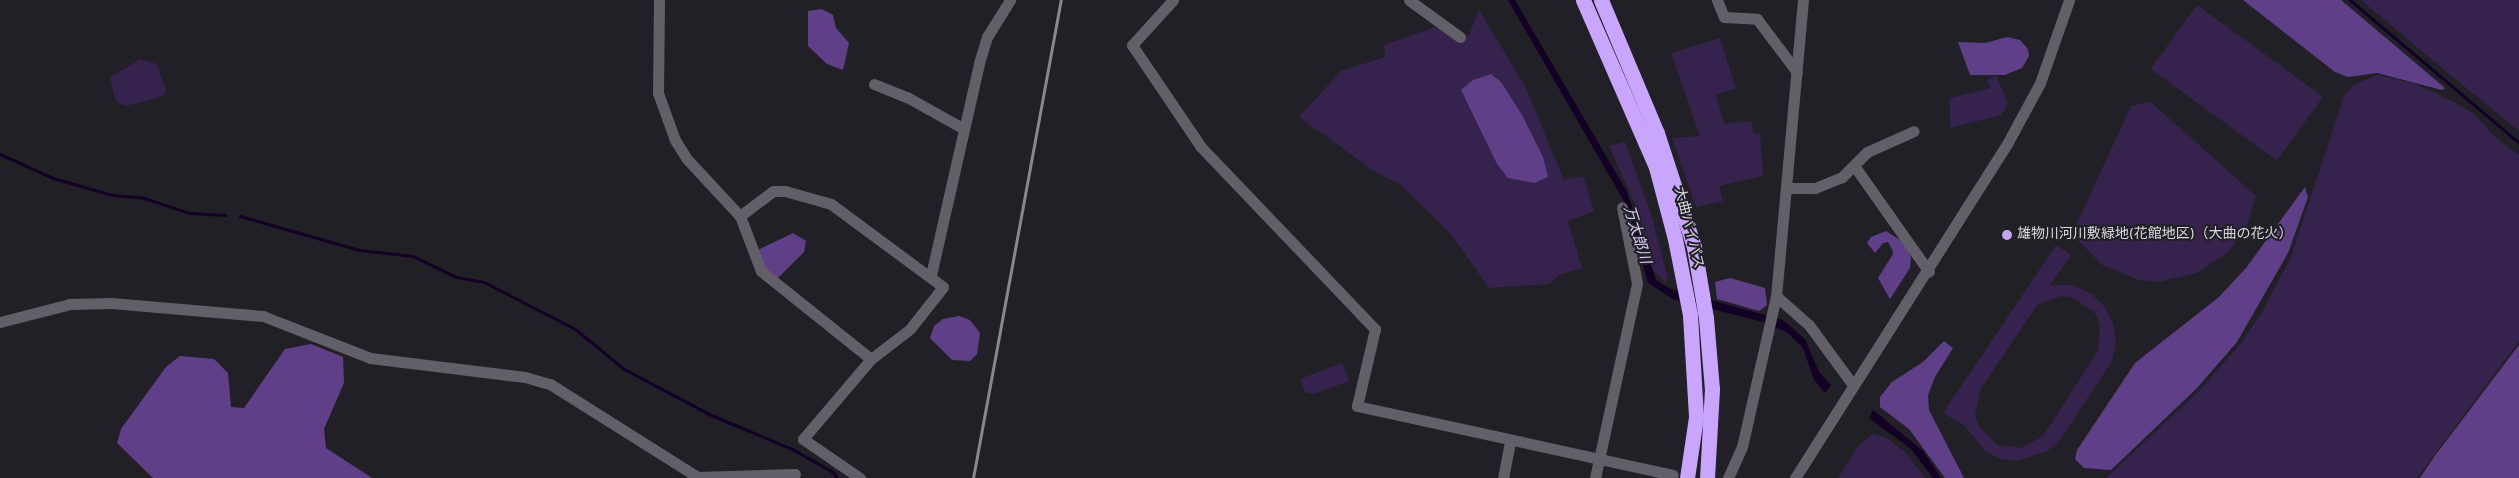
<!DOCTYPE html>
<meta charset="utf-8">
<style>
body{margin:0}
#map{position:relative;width:2519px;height:478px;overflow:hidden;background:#222027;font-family:Overpass,"Noto Sans JP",sans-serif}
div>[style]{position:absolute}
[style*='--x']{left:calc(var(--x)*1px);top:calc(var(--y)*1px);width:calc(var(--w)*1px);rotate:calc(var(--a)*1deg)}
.green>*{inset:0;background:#35224d;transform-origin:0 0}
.forest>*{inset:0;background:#603f89}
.water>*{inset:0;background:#120124}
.stream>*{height:3px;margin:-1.5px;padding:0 1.5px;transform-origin:1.5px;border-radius:1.5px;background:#120124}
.minor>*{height:11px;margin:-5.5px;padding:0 5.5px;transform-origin:5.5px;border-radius:5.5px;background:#625f68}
.highway>*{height:15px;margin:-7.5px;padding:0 7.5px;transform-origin:7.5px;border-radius:7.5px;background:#c9a6fd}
.rail>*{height:3px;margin:-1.5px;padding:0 1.5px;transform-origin:1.5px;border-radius:1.5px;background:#8a888e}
.dots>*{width:14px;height:14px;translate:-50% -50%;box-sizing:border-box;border:2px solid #222027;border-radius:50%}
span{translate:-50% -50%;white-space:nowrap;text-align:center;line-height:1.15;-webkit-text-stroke:4px #222027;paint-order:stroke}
.street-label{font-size:14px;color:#dbd9de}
.poi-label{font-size:14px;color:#dbd9de}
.left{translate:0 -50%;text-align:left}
.water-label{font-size:15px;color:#d8c8f2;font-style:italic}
</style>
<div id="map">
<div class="green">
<div style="clip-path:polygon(2361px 0,2519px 0,2519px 131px,2437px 64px)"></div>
<div style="left:2197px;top:5px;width:156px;height:79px;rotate:36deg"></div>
<div style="clip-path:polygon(1479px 10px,1525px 86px,1564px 180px,1583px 176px,1594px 211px,1568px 221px,1582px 268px,1559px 275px,1549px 284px,1489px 288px,1451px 234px,1402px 186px,1377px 173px,1299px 117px,1341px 71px,1385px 57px,1384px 45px,1435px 27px,1459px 40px,1469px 35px)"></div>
<div style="clip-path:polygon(1720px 38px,1736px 89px,1716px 94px,1724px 124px,1751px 121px,1754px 134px,1760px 133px,1763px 176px,1719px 186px,1723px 201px,1696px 207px,1672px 138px,1700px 136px,1671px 53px)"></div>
<div style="clip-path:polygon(140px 59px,157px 64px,166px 91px,161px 97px,126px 106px,116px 102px,110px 78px)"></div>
<div style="clip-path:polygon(2377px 75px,2416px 84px,2454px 102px,2474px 114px,2497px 139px,2519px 155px,2519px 341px,2417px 478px,2106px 478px,2199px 391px,2239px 346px,2262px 312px,2291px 257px,2344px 96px,2355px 84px)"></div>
<div style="clip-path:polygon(1996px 76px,2008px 104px,2001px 115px,1950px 128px,1950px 98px,1991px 88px,1987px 80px)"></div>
<div style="clip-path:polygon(2151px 102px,2256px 196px,2246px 228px,2227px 253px,2197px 273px,2159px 282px,2139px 280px,2102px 265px,2072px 234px,2131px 106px)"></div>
<div style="clip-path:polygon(1625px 142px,1652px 217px,1668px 279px,1665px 282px,1652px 269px,1638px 211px,1609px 146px)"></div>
<div style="clip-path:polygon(evenodd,2056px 245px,2071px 255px,2050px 285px,2072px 285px,2090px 293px,2104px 306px,2113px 323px,2116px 342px,2112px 361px,2060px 440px,2048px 451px,2017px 461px,2001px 459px,1986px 452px,1965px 426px,1943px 413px,2056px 245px,2061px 296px,2074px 298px,2095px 313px,2100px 325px,2098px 351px,2043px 436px,2022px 448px,1998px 445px,1980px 428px,1975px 415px,1980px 390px,2037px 305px,2061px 296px)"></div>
<div style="clip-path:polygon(1342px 363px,1349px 381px,1314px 394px,1305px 392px,1300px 379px)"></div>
<div style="clip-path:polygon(1872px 434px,1885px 437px,1905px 452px,1925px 478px,1838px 478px,1857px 447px)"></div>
</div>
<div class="forest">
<div style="clip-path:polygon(2243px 0,2341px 0,2445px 88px,2442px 90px,2377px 73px,2348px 77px,2335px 72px)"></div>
<div style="clip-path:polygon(822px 9px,833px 15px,836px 28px,849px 43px,843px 70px,827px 64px,808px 46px,808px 11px)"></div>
<div style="clip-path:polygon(2007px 37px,2020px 40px,2028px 49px,2029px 56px,2022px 68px,2005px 75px,1970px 75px,1958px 42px,1985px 43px)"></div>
<div style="clip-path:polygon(1491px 74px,1501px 82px,1522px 115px,1543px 157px,1548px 177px,1535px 183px,1508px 178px,1497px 164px,1461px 90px,1473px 80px)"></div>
<div style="clip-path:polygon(2305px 187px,2308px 197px,2288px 253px,2237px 342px,2197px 388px,2111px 470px,2084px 468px,2075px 459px,2077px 450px,2135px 363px,2219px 297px,2246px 268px)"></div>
<div style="clip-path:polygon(1886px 231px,1906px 244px,1911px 258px,1910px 268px,1890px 299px,1878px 278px,1893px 254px,1892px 249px,1888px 242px,1883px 243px,1875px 253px,1867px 243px,1871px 237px)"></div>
<div style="clip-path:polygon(793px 233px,806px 241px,804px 252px,778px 278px,763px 270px,758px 250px)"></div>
<div style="clip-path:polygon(1730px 278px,1765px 288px,1767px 305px,1759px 311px,1717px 299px,1715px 282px)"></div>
<div style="clip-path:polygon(959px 316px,970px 320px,980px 333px,977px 354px,970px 361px,952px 360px,930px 338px,934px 326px,943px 319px)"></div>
<div style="clip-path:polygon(1944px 341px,1953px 348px,1935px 377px,1928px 395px,1929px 410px,1964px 478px,1945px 478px,1909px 429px,1880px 407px,1880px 397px,1892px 382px,1923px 362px)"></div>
<div style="clip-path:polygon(311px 344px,343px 357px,344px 383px,324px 429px,326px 448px,372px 478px,153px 478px,117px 443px,121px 429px,166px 367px,180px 356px,214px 359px,228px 373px,231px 407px,244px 408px,285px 349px)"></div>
<div style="clip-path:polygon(2519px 345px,2519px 478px,2420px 478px,2434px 457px)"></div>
</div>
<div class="water">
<div style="clip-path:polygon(1508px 0,1515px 0,1627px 192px,1656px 280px,1671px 289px,1783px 320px,1805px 339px,1819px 372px,1831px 385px,1825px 393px,1814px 380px,1803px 348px,1788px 333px,1763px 322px,1673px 299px,1648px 283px,1625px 203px)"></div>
<div style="clip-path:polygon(1873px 410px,1923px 451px,1941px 478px,1933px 478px,1911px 449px,1869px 418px)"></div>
</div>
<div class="stream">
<div style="--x:2350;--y:0;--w:221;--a:40.2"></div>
<div style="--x:0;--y:154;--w:58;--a:24.4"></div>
<div style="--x:53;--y:178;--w:61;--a:16.1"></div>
<div style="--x:112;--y:195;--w:32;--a:5"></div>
<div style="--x:144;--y:198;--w:47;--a:18.4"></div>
<div style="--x:189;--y:213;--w:36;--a:3"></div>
<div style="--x:240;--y:216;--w:124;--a:15.9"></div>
<div style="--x:359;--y:250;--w:54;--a:6.3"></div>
<div style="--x:413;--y:256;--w:48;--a:26"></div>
<div style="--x:456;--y:277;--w:28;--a:10"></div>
<div style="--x:484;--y:282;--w:102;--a:27.3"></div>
<div style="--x:575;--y:329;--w:63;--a:39.2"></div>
<div style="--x:624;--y:369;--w:96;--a:27.9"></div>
<div style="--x:709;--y:414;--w:90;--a:22.9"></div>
<div style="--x:792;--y:449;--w:47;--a:29.3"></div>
<div style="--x:833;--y:472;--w:7;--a:56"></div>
</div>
<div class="minor">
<div style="--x:659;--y:0;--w:93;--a:90.6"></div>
<div style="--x:658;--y:93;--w:50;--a:70.1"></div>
<div style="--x:675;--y:140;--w:22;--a:58"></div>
<div style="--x:687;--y:159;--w:78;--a:47.1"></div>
<div style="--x:740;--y:216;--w:59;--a:69.1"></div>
<div style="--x:761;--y:271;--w:141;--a:38.7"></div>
<div style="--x:871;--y:359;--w:105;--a:130.4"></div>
<div style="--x:803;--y:439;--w:69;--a:34.4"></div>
<div style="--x:1173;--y:0;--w:61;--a:132.3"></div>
<div style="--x:1132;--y:45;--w:123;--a:55.9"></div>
<div style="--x:1201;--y:147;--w:252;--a:46.3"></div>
<div style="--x:1375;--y:329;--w:79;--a:103.2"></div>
<div style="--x:1357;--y:406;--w:323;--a:12.3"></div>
<div style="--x:1409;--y:0;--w:63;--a:36"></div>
<div style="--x:1717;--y:0;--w:18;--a:68"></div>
<div style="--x:1724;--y:17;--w:33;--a:3"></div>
<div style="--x:1757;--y:19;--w:66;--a:53"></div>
<div style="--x:1803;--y:0;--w:297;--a:95.2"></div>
<div style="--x:1776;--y:296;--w:44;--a:41.3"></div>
<div style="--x:1809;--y:325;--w:74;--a:53.7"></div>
<div style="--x:874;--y:84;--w:35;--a:22"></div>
<div style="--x:907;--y:97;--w:65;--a:29.3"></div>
<div style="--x:1855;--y:167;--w:128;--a:54.8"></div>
<div style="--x:1788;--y:188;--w:27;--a:0"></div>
<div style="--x:1815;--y:188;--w:29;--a:-22"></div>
<div style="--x:1842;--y:177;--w:35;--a:-45"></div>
<div style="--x:1867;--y:152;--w:51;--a:-24.1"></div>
<div style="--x:740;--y:216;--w:41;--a:-37.1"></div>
<div style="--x:773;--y:191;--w:12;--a:0"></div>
<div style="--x:785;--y:191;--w:48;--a:15.8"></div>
<div style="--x:831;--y:204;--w:139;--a:36.5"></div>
<div style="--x:943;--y:287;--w:53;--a:128.2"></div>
<div style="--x:910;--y:329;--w:49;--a:142.4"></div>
<div style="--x:931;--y:275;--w:217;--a:-77.2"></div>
<div style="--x:979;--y:63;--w:27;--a:-73"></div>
<div style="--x:987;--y:37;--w:44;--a:-58.1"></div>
<div style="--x:0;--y:322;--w:72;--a:-14.4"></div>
<div style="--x:70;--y:304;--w:41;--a:-1.4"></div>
<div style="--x:111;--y:303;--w:153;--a:4.9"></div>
<div style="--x:263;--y:316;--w:115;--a:21.4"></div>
<div style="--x:370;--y:358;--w:156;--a:7"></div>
<div style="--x:525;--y:377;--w:26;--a:16"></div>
<div style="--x:550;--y:384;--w:176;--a:32.2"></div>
<div style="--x:697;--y:477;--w:98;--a:-1.8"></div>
<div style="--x:1503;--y:478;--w:38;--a:-79"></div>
<div style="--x:1595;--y:478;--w:199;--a:-77.8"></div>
<div style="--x:1637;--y:283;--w:77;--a:-101.2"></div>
<div style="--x:1728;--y:478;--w:34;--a:-66"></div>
<div style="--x:1742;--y:447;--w:155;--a:-77.3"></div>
<div style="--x:1795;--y:478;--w:396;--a:-57.6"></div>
<div style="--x:2007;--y:144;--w:69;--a:-61.6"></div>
<div style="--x:2040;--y:83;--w:88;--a:-70.7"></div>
</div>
<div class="highway">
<div style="--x:1583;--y:0;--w:182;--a:66.4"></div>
<div style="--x:1656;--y:167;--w:74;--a:75.2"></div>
<div style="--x:1675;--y:239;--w:77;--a:78.8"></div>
<div style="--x:1690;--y:315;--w:102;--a:86.6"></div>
<div style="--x:1696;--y:417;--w:62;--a:98.4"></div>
<div style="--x:1601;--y:0;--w:144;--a:67.2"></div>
<div style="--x:1657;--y:133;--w:120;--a:72"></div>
<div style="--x:1694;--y:247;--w:72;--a:80.4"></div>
<div style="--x:1706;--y:318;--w:71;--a:85.2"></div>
<div style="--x:1712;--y:389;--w:89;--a:93.2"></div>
</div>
<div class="rail">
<div style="--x:973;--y:478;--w:486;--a:-79.6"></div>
</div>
<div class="dots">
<div style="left:2007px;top:235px;background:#c4a7f1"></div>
</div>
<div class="street-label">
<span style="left:1688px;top:228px;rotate:76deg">大曲バイパス</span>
</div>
<div class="poi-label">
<span class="left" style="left:2017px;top:235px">雄物川河川敷緑地(花館地区)（大曲の花火）</span>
</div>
<div class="water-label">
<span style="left:1636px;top:235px;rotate:73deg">万太郎川</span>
</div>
</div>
